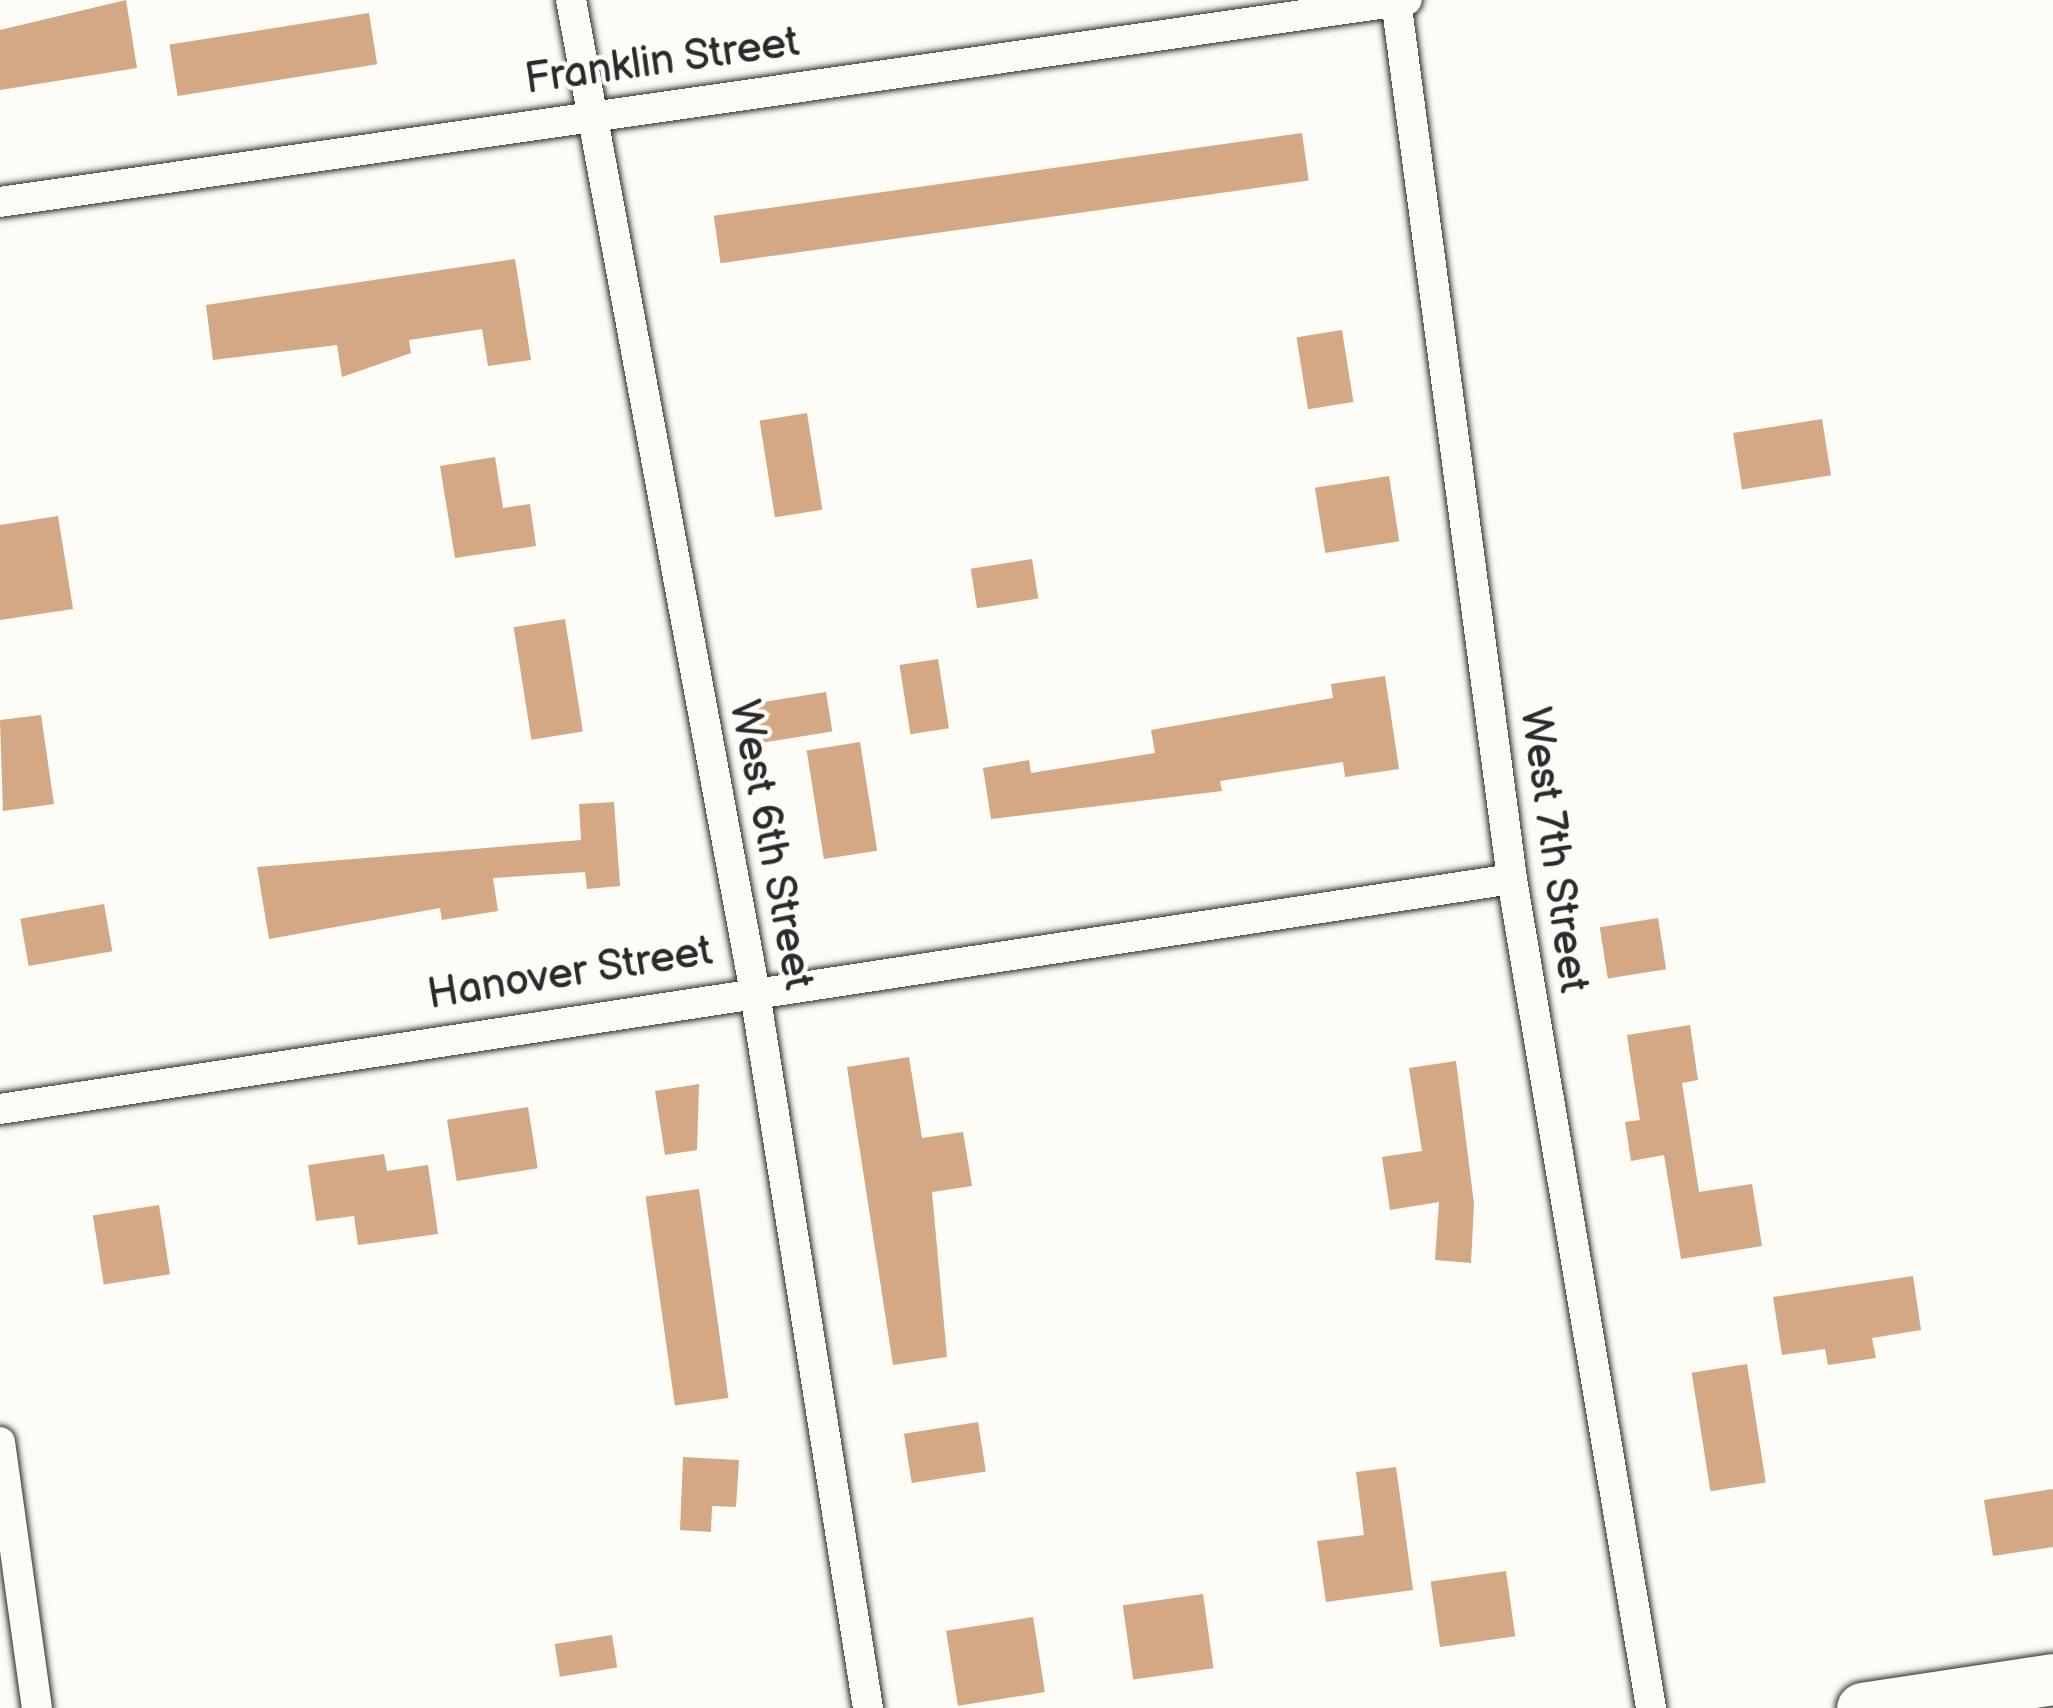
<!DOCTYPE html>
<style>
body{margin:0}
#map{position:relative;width:2053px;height:1708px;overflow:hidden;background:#fdfcf7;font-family:"Balsamiq Sans",sans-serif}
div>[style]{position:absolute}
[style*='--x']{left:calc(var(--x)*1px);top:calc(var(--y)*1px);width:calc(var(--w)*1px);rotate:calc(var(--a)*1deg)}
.building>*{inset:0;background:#d4a785;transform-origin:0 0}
.roads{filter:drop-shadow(0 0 3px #2b2b2b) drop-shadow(0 0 3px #2b2b2b)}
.street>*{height:30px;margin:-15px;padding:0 15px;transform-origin:15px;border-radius:15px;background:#fdfcf7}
.primary>*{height:51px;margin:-25.5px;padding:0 25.5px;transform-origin:25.5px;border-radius:25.5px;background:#fdfcf7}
span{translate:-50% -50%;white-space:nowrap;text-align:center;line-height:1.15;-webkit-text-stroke:9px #fdfcf7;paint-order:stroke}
.street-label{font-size:42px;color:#2b2b2b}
</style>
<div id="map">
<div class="building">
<div style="clip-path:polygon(126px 0,137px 68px,0 90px,0 30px)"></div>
<div style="left:369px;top:13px;width:52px;height:202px;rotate:81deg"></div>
<div style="left:1302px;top:133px;width:48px;height:594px;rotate:82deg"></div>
<div style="clip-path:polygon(515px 259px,531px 360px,488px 366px,482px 329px,409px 340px,411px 353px,342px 377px,337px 345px,213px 360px,206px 305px)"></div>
<div style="left:1342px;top:330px;width:73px;height:46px;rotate:81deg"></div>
<div style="left:807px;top:413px;width:98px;height:48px;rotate:81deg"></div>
<div style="left:1822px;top:419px;width:57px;height:90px;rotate:81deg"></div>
<div style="clip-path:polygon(495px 457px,503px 508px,530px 504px,536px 546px,455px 558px,440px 466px)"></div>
<div style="left:1389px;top:476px;width:66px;height:75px;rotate:81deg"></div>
<div style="clip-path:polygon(58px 516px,73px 609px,0 620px,0 525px)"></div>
<div style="left:1032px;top:559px;width:40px;height:62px;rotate:81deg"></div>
<div style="left:565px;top:619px;width:114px;height:52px;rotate:81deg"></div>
<div style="left:938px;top:659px;width:70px;height:39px;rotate:81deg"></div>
<div style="clip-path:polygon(1385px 676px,1399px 769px,1345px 777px,1343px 762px,1220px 781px,1222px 791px,991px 819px,983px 768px,1029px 760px,1031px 773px,1155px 753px,1151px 730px,1333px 698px,1331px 684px)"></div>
<div style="left:826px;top:692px;width:40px;height:72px;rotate:81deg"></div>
<div style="clip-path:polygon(41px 715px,54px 804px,3px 811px,0 720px)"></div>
<div style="left:860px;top:742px;width:110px;height:54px;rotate:81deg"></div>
<div style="clip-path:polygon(614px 802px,620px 886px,587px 889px,585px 872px,493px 878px,498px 911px,442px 920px,440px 908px,269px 939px,257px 867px,581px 840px,579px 804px)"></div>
<div style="left:104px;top:904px;width:48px;height:85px;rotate:80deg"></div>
<div style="left:1658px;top:918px;width:52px;height:59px;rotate:81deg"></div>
<div style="clip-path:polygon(1690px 1025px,1698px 1080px,1682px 1083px,1699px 1192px,1752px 1184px,1762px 1246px,1681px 1259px,1664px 1155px,1631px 1161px,1625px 1122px,1640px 1120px,1627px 1035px)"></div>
<div style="clip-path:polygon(909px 1057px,922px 1138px,963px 1132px,972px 1186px,932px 1192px,947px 1357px,893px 1365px,847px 1067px)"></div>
<div style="clip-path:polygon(1456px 1061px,1474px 1204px,1471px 1263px,1435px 1260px,1439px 1202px,1390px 1210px,1382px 1157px,1422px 1151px,1409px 1068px)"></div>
<div style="clip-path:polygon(699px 1084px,697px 1150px,665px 1155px,655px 1091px)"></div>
<div style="left:528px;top:1107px;width:62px;height:82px;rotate:81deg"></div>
<div style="clip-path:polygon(384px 1154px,387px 1171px,428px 1165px,438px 1234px,358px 1245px,354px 1216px,316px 1221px,308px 1165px)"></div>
<div style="left:699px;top:1189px;width:211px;height:54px;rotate:82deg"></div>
<div style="left:159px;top:1205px;width:70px;height:67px;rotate:81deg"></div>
<div style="clip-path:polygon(1913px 1276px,1921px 1330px,1872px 1338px,1876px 1358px,1828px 1365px,1825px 1349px,1782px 1355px,1773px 1297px)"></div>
<div style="left:1747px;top:1364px;width:120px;height:56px;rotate:81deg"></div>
<div style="left:978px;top:1422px;width:50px;height:75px;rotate:81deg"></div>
<div style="clip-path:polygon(683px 1457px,739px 1460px,736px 1507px,712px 1506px,711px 1532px,680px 1530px)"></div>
<div style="clip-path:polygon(1396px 1467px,1413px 1590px,1326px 1602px,1317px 1541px,1364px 1535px,1356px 1472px)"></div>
<div style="clip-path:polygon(2053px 1489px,2053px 1547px,1993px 1556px,1984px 1500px)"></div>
<div style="left:1506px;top:1571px;width:66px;height:76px;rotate:82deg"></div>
<div style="left:1203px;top:1594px;width:75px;height:81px;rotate:82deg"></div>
<div style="left:1033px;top:1617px;width:76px;height:88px;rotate:81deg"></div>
<div style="left:612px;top:1635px;width:33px;height:58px;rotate:81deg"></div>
</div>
<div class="roads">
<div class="street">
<div style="--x:571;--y:0;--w:1004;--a:79.5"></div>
<div style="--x:754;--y:987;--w:730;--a:81.02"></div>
<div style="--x:1396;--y:0;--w:887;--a:82.48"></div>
<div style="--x:1512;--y:879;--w:841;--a:80.48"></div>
<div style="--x:0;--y:202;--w:1421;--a:-8.17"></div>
<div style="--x:0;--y:1109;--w:1529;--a:-8.65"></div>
<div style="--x:0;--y:1442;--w:269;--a:82.1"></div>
</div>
<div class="primary">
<div style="--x:1862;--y:1708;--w:193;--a:-8.6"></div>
</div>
</div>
<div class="street-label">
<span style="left:662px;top:62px;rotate:-8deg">Franklin Street</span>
<span style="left:770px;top:845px;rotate:79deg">West 6th Street</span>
<span style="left:1553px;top:850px;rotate:82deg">West 7th Street</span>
<span style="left:570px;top:974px;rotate:-9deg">Hanover Street</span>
</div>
</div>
